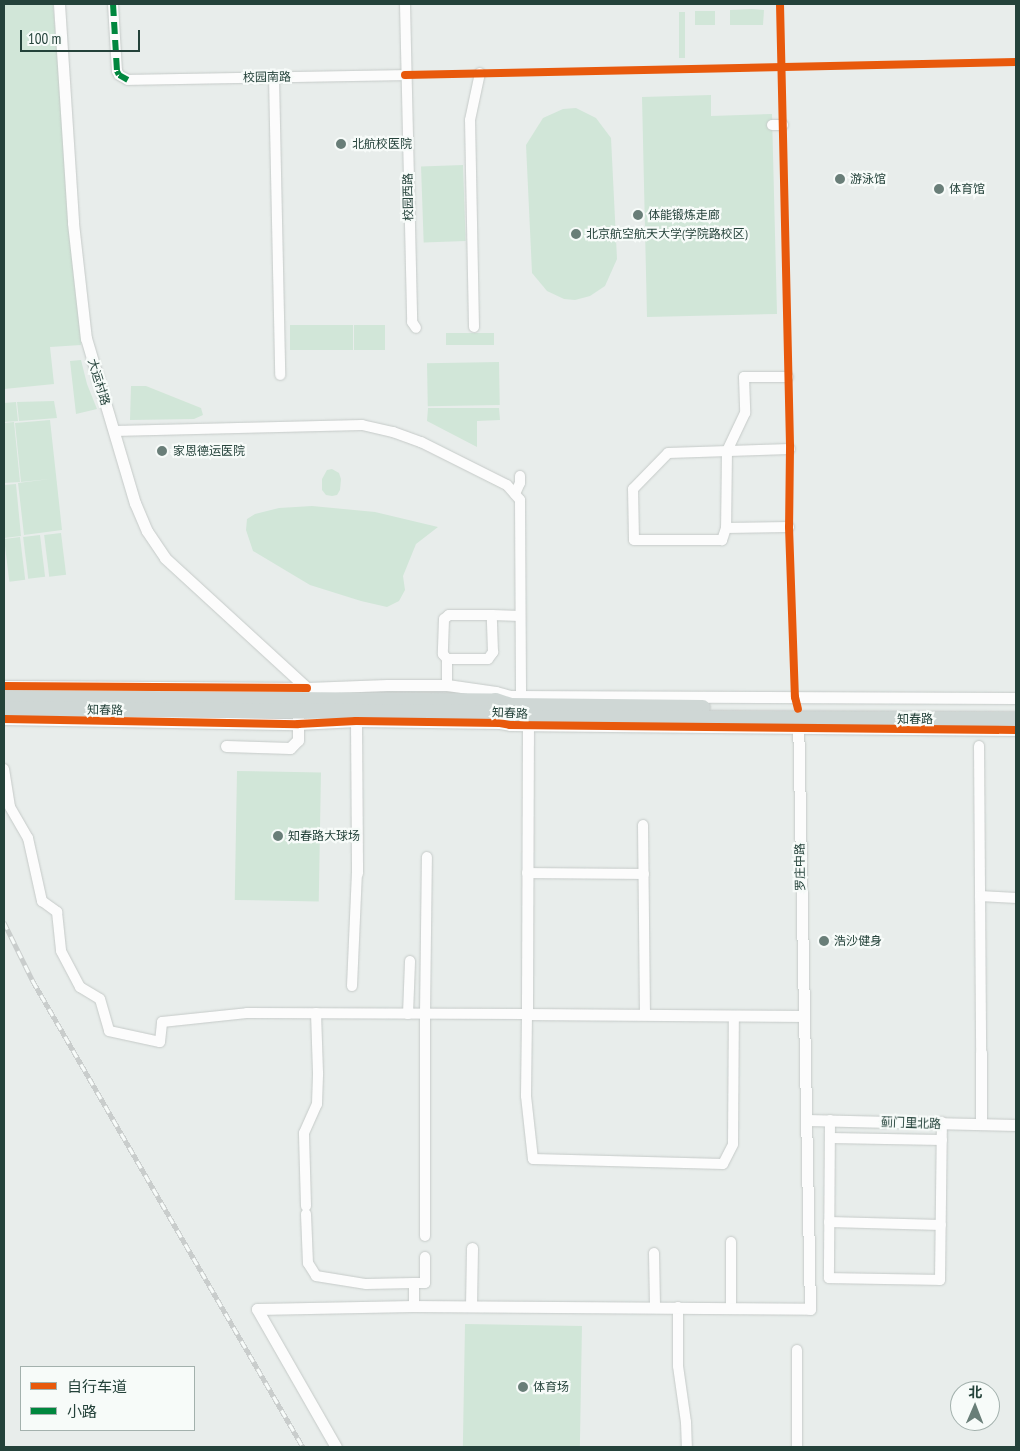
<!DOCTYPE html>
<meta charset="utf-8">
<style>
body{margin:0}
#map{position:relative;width:1020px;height:1451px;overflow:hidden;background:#e8edeb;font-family:"PT Sans Narrow","Noto Sans SC",sans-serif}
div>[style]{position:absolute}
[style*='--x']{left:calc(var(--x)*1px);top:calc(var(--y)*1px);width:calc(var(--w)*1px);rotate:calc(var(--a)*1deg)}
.green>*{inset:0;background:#d1e6d8;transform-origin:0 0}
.roads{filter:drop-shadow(0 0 1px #c5cac8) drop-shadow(0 0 1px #c5cac8)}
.minor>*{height:10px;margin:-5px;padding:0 5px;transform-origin:5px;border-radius:5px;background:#fcfcfc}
.tertiary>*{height:11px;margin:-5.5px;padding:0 5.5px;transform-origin:5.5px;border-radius:5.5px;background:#fcfcfc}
.primary>*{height:15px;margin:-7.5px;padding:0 7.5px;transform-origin:7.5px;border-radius:7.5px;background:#cfd7d5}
.rail>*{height:4.5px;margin-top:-2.25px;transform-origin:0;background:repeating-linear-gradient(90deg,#f7fbf9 0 8px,#c9cdcc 0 16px);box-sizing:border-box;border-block:1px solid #c9cdcc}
.quiet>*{height:6px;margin-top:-3px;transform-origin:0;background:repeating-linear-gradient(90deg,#00873e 0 12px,transparent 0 18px)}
.cycleway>*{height:8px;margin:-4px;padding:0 4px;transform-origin:4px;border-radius:4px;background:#e8590c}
.dots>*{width:14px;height:14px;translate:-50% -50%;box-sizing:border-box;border:2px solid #f7fbf9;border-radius:50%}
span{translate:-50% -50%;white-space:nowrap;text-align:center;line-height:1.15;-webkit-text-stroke:4.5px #f7fbf9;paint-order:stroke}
.street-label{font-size:12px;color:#24423a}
.poi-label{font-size:12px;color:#24423a}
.left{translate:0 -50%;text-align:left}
.frame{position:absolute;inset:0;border:5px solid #24423a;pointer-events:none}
.legend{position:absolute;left:20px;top:1366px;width:175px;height:65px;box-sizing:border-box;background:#f7fbf9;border:1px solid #a3b1ad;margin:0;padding:6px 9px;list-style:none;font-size:15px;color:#24423a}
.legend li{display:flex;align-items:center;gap:10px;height:25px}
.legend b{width:25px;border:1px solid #a3b1ad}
.north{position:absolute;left:950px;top:1381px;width:50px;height:50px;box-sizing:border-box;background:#f7fbf9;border:1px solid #a3b1ad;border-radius:50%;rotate:1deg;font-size:14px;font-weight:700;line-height:20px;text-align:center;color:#24423a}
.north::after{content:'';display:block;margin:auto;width:18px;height:22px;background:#697e78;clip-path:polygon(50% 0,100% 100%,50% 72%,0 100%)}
.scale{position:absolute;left:20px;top:30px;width:120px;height:22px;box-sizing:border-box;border:2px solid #24423a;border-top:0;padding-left:6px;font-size:15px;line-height:18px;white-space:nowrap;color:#24423a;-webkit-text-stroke:4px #f7fbf9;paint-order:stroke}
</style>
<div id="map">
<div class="green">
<div style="clip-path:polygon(4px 4px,53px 4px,81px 338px,81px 345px,50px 347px,54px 384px,4px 389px)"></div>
<div style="clip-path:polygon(752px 9px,764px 10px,763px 25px,730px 25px,730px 10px)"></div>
<div style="left:695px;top:11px;width:20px;height:14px"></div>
<div style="left:679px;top:12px;width:6px;height:46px"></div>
<div style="clip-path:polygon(711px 95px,711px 116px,772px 114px,777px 314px,647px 317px,642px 97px)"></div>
<div style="clip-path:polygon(576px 108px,596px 118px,611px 138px,617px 259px,605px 286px,590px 296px,575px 300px,564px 299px,547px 291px,532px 273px,526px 145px,543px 118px,563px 109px)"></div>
<div style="left:463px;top:165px;width:76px;height:42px;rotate:88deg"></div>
<div style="left:290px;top:325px;width:63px;height:25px"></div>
<div style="left:385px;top:325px;width:25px;height:31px;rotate:90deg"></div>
<div style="left:494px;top:333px;width:12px;height:48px;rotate:90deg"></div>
<div style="clip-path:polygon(81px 360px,87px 384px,97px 409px,76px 414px,70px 361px)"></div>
<div style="left:499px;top:362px;width:43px;height:72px;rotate:89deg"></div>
<div style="clip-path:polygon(131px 386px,146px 386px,201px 408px,203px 415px,194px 419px,130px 420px)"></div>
<div style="clip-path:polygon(54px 401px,57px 418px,19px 421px,17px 402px)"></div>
<div style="clip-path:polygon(16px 402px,18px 421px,4px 422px,4px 403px)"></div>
<div style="clip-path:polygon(428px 408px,499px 408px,500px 420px,477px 421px,477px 447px,427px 421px)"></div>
<div style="clip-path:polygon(50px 420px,62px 530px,24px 535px,18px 483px,50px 479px,21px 482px,15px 423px)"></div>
<div style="clip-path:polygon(14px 422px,20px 482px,4px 483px,4px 423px)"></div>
<div style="clip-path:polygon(332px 469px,339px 473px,341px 479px,340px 490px,337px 495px,332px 496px,326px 495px,322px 490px,322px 479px,327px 470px)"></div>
<div style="clip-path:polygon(16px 484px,21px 536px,4px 538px,4px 485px)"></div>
<div style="clip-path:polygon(312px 506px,375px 512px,438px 527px,416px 544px,403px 576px,405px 590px,399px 601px,387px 607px,361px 601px,310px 585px,253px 551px,246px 530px,247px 519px,255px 514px,279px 508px)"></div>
<div style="left:61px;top:533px;width:42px;height:17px;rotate:83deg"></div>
<div style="left:40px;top:535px;width:42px;height:17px;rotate:83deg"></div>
<div style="left:20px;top:537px;width:43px;height:16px;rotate:83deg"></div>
<div style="left:237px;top:771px;width:84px;height:129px;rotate:1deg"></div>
<div style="left:465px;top:1324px;width:117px;height:123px;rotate:1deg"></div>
</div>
<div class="roads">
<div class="minor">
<div style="--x:113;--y:4;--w:67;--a:86.6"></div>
<div style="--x:117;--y:71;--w:4;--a:63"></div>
<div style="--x:119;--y:75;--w:10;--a:29"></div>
<div style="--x:128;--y:80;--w:277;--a:-1"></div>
<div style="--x:405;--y:4;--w:318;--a:88.7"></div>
<div style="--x:412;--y:322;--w:7;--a:56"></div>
<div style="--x:274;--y:77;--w:298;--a:88.8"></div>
<div style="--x:772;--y:125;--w:11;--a:0"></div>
<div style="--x:474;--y:327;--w:207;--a:-91.1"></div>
<div style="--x:470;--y:120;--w:48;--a:-78"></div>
<div style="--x:788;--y:377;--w:44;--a:180"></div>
<div style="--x:744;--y:377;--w:36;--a:88"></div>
<div style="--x:745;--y:413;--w:42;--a:115.3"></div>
<div style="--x:727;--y:451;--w:77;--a:90.7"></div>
<div style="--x:726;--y:528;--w:63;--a:-0.9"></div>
<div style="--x:114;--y:431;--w:248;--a:-1.4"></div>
<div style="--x:362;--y:425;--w:32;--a:13"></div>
<div style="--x:393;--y:432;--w:30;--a:20"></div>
<div style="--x:421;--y:442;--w:96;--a:26.6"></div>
<div style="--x:507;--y:485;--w:20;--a:49"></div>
<div style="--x:520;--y:500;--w:203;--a:89.7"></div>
<div style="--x:515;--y:494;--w:12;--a:-66"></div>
<div style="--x:520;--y:483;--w:7;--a:-90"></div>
<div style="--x:726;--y:528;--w:13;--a:108"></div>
<div style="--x:722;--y:540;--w:88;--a:180"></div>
<div style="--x:634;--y:540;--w:51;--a:-91.1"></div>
<div style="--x:633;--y:489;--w:50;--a:-45.8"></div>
<div style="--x:668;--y:453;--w:122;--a:-1.9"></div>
<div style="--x:492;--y:615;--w:28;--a:2"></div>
<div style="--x:447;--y:659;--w:41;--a:0"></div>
<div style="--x:488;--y:659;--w:9;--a:-54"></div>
<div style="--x:493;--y:652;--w:37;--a:-92"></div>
<div style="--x:492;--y:615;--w:43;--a:180"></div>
<div style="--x:449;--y:615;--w:6;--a:141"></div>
<div style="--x:444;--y:619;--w:35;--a:92"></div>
<div style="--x:443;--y:654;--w:6;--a:51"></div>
<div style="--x:447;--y:659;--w:26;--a:90"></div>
<div style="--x:979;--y:746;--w:307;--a:89.6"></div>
<div style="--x:4;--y:769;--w:38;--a:81"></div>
<div style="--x:10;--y:807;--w:36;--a:60"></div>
<div style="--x:28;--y:838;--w:65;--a:77.5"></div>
<div style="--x:42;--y:901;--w:19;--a:36"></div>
<div style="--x:57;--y:912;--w:39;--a:84"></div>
<div style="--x:61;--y:951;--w:41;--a:62.2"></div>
<div style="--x:80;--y:987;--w:23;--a:31"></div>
<div style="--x:100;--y:999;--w:33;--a:74"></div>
<div style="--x:109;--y:1031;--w:52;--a:12.2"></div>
<div style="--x:160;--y:1042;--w:20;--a:-84"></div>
<div style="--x:162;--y:1022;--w:85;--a:-6"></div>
<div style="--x:247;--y:1013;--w:280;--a:0.2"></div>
<div style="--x:527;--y:1014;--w:82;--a:90.7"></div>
<div style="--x:526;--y:1096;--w:63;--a:83.7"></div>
<div style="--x:533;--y:1159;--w:190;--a:1.5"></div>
<div style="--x:723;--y:1164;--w:22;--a:-63"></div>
<div style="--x:733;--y:1144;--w:128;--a:-89.6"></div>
<div style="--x:643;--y:825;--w:190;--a:89.4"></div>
<div style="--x:527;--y:873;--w:117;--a:0.5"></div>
<div style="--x:980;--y:896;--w:36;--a:3"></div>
<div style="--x:352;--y:986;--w:113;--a:-87.5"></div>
<div style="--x:408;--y:1014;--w:53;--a:-87.8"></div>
<div style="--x:830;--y:1120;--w:158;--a:90.4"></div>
<div style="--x:829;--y:1278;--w:111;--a:1"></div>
<div style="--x:940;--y:1280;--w:158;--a:-89.3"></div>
<div style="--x:830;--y:1138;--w:112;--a:1"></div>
<div style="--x:306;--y:1206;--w:73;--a:-91.6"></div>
<div style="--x:304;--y:1133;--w:32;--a:-66"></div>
<div style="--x:317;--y:1104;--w:31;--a:-88"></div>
<div style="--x:318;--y:1073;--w:60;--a:-91.9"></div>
<div style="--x:306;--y:1214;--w:49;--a:87.7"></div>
<div style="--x:308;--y:1263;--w:15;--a:58"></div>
<div style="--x:316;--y:1276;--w:51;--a:9.1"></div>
<div style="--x:366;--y:1284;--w:48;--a:-1.2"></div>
<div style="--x:414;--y:1283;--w:23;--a:90"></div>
<div style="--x:829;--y:1222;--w:112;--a:1.5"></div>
<div style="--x:425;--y:1236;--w:222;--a:-90"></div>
<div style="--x:425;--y:1014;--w:157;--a:-89.3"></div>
<div style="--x:654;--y:1253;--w:53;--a:88.9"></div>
<div style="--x:414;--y:1283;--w:11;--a:0"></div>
<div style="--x:425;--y:1283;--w:26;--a:-90"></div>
<div style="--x:678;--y:1307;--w:59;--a:90"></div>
<div style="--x:678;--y:1366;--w:57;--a:81.9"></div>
<div style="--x:686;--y:1422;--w:25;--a:88"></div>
<div style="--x:731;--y:1307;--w:65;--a:-90"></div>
<div style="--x:797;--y:1447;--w:97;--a:-90"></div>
</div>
<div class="tertiary">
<div style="--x:59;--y:4;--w:219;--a:86.3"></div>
<div style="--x:73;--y:223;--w:116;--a:83.6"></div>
<div style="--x:86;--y:338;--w:172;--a:73.5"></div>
<div style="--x:135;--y:503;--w:30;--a:67"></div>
<div style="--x:147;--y:531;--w:32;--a:56"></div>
<div style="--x:165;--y:558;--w:193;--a:42.5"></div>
<div style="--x:4;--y:686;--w:303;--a:0.4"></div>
<div style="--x:307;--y:688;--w:80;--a:-2.1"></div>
<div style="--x:387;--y:685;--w:60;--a:0"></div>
<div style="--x:447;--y:685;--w:49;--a:8.1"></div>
<div style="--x:496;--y:692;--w:15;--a:16"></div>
<div style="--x:510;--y:696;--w:506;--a:0.23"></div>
<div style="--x:4;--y:719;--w:294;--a:1"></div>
<div style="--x:298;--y:724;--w:58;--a:-3"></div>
<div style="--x:356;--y:721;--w:144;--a:0.8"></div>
<div style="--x:500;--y:723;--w:10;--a:11"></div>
<div style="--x:510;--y:725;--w:506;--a:0.57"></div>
<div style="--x:528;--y:719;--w:295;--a:90.2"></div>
<div style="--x:527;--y:1014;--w:276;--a:0.4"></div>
<div style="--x:356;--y:721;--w:152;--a:89.6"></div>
<div style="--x:226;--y:746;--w:64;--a:1.8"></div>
<div style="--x:290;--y:748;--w:11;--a:-45"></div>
<div style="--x:298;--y:740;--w:23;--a:-90"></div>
<div style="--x:807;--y:1120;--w:209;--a:1.4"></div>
<div style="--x:981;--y:1124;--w:71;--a:-90"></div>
<div style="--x:471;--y:1306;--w:58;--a:-89"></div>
<div style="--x:336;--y:1447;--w:159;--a:-119.8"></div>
<div style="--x:257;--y:1309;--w:157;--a:-1.1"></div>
<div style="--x:414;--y:1306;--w:396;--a:0.4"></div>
<div style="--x:810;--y:1309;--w:591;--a:-91.16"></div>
</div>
<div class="primary">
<div style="--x:4;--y:697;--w:491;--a:0.4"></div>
<div style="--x:495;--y:700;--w:16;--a:18"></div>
<div style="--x:510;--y:705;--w:192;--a:0.6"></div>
<div style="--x:4;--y:708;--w:495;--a:0.5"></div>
<div style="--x:499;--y:712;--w:12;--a:24"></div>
<div style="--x:510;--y:717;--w:506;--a:0.23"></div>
</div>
</div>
<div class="rail">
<div style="--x:4;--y:922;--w:66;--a:63.8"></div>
<div style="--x:33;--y:981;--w:539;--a:59.91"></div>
</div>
<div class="quiet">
<div style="--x:113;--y:4;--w:67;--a:86.6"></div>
<div style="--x:117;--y:71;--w:4;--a:63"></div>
<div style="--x:119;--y:75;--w:10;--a:29"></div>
</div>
<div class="cycleway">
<div style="--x:780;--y:4;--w:445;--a:88.7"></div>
<div style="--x:790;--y:449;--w:78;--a:90.7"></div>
<div style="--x:789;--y:527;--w:170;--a:88"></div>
<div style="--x:795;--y:697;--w:12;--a:76"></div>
<div style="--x:405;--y:75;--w:611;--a:-1.22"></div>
<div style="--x:4;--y:686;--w:303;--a:0.4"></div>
<div style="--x:4;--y:719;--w:294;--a:1"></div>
<div style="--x:298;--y:724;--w:58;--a:-3"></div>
<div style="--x:356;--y:721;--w:144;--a:0.8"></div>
<div style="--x:500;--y:723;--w:10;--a:11"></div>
<div style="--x:510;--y:725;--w:506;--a:0.57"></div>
</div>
<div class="dots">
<div style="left:341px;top:144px;background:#697e78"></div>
<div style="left:840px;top:179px;background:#697e78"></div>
<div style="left:939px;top:189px;background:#697e78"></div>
<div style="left:638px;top:215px;background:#697e78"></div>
<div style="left:576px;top:234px;background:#697e78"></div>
<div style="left:162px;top:451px;background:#697e78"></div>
<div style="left:278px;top:836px;background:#697e78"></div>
<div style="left:824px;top:941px;background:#697e78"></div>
<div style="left:523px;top:1387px;background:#697e78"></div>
</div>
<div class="street-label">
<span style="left:267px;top:77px;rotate:-1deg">校园南路</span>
<span style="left:408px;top:197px;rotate:-91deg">校园西路</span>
<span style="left:99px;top:382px;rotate:73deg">大运村路</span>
<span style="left:105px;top:710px;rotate:1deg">知春路</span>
<span style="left:510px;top:713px;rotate:3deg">知春路</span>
<span style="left:915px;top:719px">知春路</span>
<span style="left:800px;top:867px;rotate:-91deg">罗庄中路</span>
<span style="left:911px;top:1123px;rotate:2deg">蓟门里北路</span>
</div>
<div class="poi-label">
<span class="left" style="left:352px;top:144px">北航校医院</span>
<span class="left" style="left:850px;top:179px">游泳馆</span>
<span class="left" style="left:949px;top:189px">体育馆</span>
<span class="left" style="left:648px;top:215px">体能锻炼走廊</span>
<span class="left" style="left:586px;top:234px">北京航空航天大学(学院路校区)</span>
<span class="left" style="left:173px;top:451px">家恩德运医院</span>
<span class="left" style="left:288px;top:836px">知春路大球场</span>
<span class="left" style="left:834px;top:941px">浩沙健身</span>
<span class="left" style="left:533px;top:1387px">体育场</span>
</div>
<div class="frame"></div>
<ul class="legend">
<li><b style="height:6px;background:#e8590c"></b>自行车道</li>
<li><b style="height:6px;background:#00873e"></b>小路</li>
</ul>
<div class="north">北</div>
<div class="scale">100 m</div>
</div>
